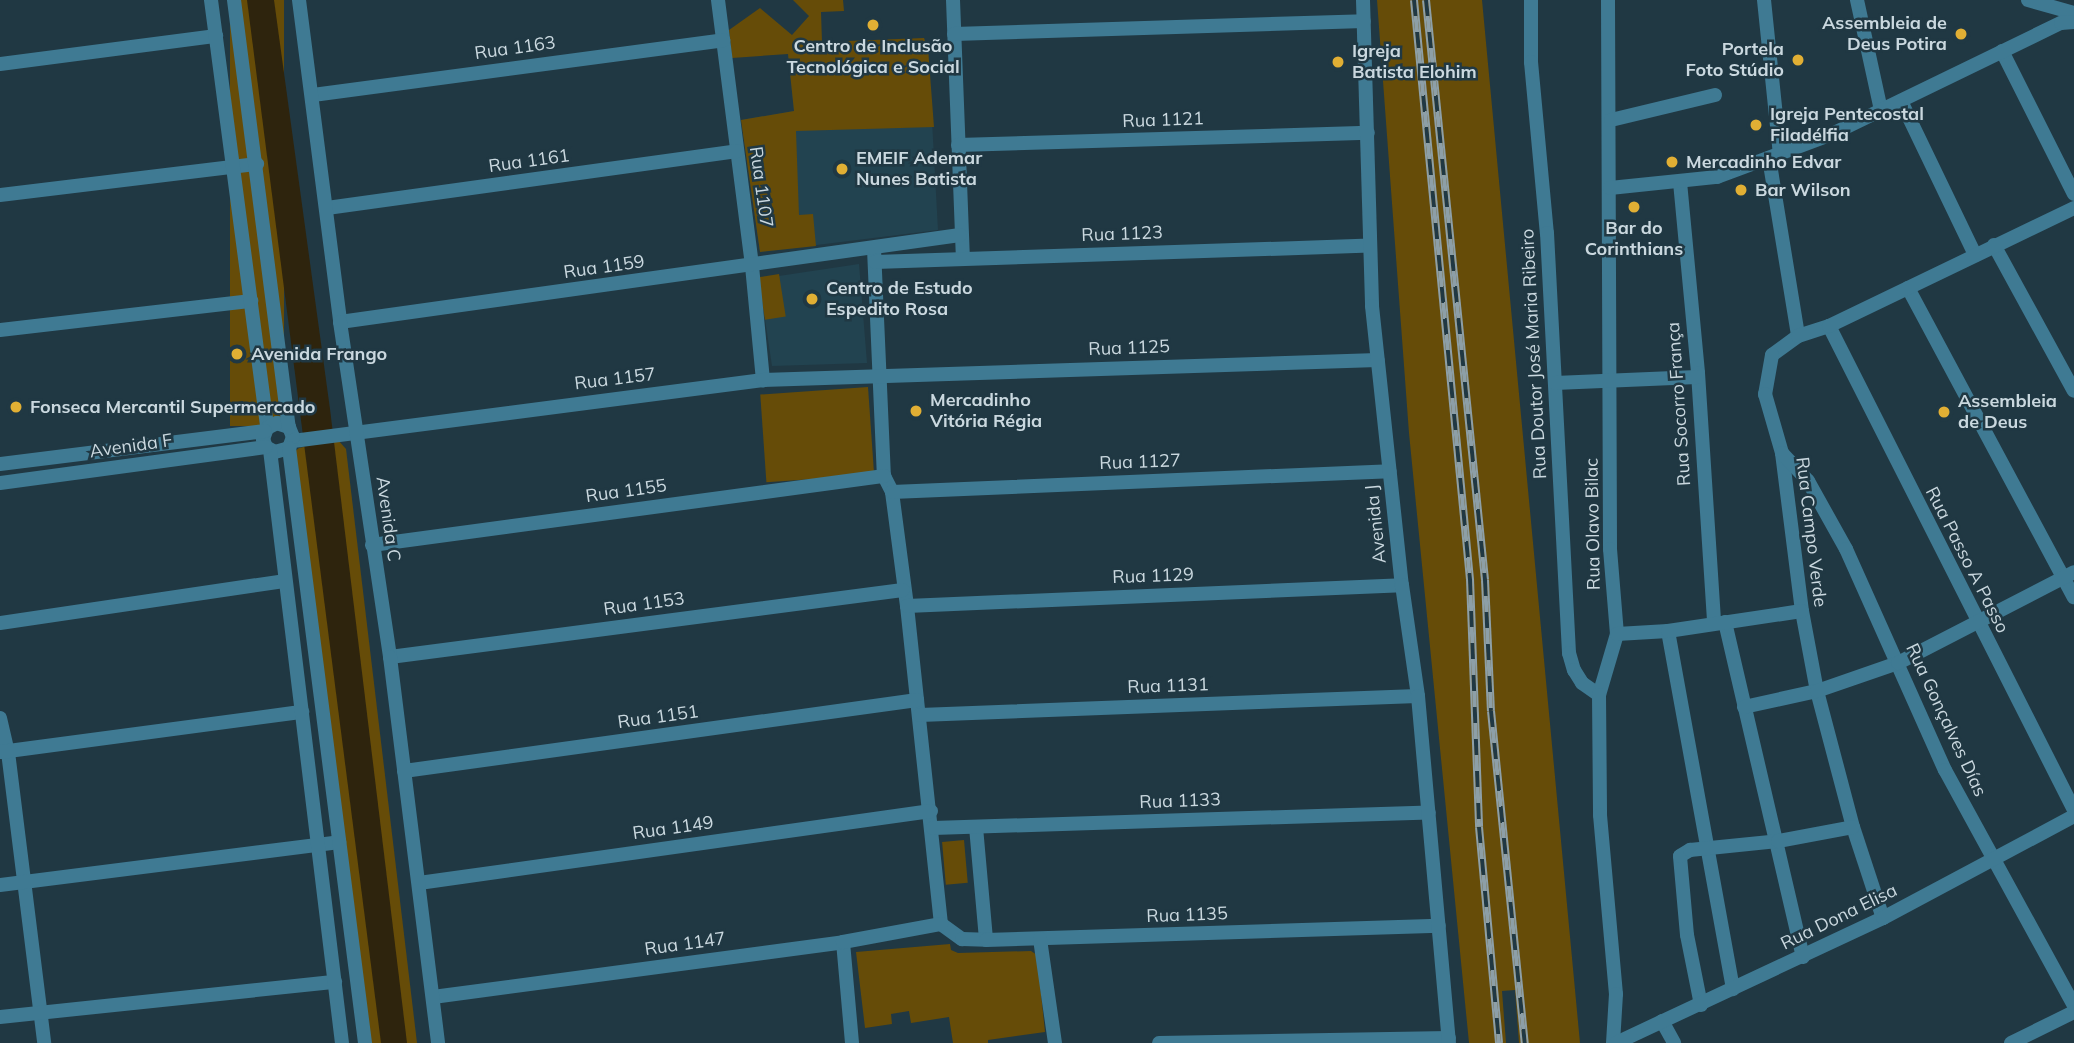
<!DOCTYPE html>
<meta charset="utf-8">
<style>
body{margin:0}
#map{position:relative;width:2074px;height:1043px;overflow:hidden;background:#203843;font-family:Mulish,sans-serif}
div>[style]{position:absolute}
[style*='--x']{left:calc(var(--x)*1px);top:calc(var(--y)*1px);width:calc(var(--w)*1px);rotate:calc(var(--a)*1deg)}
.built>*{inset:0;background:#224350}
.green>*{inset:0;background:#664c08;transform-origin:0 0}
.water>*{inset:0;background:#2e240d}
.minor>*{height:14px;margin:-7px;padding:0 7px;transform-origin:7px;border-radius:7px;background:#3f7a93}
.tertiary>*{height:14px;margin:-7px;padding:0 7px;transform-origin:7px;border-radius:7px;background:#3f7a93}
.rail>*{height:8px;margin-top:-4px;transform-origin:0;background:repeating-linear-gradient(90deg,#203843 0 16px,#8d9fa7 0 32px);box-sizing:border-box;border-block:2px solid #8d9fa7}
.dots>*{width:19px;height:19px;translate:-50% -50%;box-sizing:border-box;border:4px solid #203843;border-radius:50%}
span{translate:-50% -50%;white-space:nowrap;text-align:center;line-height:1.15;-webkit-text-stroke:5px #203843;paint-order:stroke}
.poi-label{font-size:18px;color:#cad8df;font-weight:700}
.right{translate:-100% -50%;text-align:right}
.left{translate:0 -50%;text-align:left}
.street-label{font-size:18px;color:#cad8df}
</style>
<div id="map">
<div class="built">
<div style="clip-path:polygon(928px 48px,938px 230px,760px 252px,741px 120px,794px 111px,788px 54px)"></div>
<div style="clip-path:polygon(859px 264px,867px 363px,772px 366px,759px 279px)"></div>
</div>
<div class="green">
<div style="left:230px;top:0;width:54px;height:426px"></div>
<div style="clip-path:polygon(793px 0,843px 0,844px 11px,821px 12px,822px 42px,924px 38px,928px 48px,934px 127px,796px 131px,799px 215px,813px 214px,816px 246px,760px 252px,741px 120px,794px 111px,788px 54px,732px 58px,729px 30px,760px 8px,792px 35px,809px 16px)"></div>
<div style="clip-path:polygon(1377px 0,1482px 0,1580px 1043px,1519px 1043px,1515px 990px,1502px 991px,1506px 1043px,1469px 1043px,1409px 433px)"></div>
<div style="left:779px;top:274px;width:43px;height:21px;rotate:81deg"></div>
<div style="left:868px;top:387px;width:88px;height:108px;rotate:86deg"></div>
<div style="clip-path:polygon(338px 440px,346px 449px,417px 1043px,369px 1043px,294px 452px,299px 448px)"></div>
<div style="left:964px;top:840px;width:43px;height:22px;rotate:85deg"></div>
<div style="clip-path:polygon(950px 944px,951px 950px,958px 953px,1031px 951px,1037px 955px,1045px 1032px,988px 1040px,988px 1043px,953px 1043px,949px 1017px,911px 1023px,909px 1011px,891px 1014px,892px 1024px,865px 1028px,856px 952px)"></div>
</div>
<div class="water">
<div style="clip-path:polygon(247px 0,274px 0,330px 409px,407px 1043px,381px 1043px)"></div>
</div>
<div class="minor">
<div style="--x:718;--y:0;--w:268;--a:82.7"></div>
<div style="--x:752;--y:266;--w:115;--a:84.5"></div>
<div style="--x:953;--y:0;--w:258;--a:87.8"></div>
<div style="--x:1531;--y:0;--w:62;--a:90"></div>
<div style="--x:1531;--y:62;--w:172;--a:84.7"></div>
<div style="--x:1547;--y:233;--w:421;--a:87"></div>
<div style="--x:1569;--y:653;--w:18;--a:74"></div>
<div style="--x:1574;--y:670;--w:15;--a:58"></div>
<div style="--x:1582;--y:683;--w:21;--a:35"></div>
<div style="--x:1608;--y:0;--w:549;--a:89.79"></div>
<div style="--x:1610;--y:549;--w:85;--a:85.3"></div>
<div style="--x:1617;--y:634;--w:64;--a:106.4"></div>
<div style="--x:1599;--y:695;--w:120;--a:89.5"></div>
<div style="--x:1600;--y:815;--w:180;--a:84.9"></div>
<div style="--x:1616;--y:994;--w:49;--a:93.5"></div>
<div style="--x:1764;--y:0;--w:155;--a:84.1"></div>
<div style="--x:1857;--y:0;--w:113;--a:77.7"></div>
<div style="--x:2028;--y:0;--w:48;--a:15.8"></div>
<div style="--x:954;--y:34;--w:410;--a:-1.8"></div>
<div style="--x:2002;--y:51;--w:160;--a:63.3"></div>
<div style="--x:0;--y:64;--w:218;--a:-7.4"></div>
<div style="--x:313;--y:95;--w:414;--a:-7.6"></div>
<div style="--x:1901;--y:101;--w:171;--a:64.3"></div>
<div style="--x:1611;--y:120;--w:107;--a:-13.5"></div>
<div style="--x:958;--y:145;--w:410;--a:-1.7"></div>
<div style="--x:1769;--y:158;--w:180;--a:80.7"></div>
<div style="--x:1798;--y:336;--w:32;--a:144"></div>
<div style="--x:1772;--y:355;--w:40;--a:100"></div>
<div style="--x:1765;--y:394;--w:61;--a:73.9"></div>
<div style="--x:1782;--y:453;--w:159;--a:82.8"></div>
<div style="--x:1802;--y:611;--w:81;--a:79.4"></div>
<div style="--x:1817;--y:691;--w:141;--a:75.2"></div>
<div style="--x:1853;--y:827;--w:96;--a:71.8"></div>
<div style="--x:1680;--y:182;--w:192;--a:84.6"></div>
<div style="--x:1698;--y:373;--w:251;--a:86.3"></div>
<div style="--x:1610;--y:188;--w:108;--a:-5.9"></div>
<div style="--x:1717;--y:177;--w:123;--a:-20.5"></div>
<div style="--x:1832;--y:134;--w:254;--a:-25.9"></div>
<div style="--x:2061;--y:23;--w:13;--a:-4"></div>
<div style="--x:0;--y:195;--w:259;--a:-6.9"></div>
<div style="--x:327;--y:208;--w:414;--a:-7.9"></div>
<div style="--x:1994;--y:245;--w:166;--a:61.3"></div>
<div style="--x:874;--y:249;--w:227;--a:87.5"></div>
<div style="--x:884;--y:476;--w:18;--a:63"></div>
<div style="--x:892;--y:492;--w:115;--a:82.5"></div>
<div style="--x:907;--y:606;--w:320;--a:83.9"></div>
<div style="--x:875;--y:262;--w:495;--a:-1.9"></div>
<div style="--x:1908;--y:288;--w:351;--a:61.8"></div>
<div style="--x:340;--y:322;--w:626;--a:-7.99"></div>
<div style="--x:1829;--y:326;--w:542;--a:63.15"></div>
<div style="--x:0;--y:330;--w:253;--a:-6.6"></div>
<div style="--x:1798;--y:336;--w:33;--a:-18"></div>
<div style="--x:1829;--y:326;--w:272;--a:-25.7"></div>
<div style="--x:1555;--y:383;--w:142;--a:-2.4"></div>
<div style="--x:293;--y:441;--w:474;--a:-7.4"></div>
<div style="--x:763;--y:380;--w:615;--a:-1.86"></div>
<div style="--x:1782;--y:453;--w:38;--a:47"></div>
<div style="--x:1808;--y:481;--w:78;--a:60.8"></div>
<div style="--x:1846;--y:549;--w:242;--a:65.9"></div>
<div style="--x:1945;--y:770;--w:269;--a:61.3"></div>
<div style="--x:892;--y:492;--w:498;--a:-2.4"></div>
<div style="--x:372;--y:545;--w:517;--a:-7.68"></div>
<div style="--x:907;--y:606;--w:495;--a:-2.4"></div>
<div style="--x:1725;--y:622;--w:344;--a:76.9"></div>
<div style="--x:0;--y:623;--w:287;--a:-8.4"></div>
<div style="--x:1668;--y:631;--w:364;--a:79.7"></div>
<div style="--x:1617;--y:634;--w:51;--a:-3.4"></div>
<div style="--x:1668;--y:631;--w:135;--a:-8.5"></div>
<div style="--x:390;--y:657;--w:517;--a:-7.44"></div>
<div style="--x:1744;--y:707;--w:75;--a:-12.4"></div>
<div style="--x:1817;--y:691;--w:86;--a:-19.1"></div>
<div style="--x:1898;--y:663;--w:198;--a:-27.3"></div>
<div style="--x:920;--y:715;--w:498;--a:-2.2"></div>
<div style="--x:0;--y:718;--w:35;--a:77"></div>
<div style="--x:8;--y:752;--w:293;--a:82.9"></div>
<div style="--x:1;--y:752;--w:304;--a:-7.6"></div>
<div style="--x:404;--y:771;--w:518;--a:-7.88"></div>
<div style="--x:976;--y:827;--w:113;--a:84.9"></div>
<div style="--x:933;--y:828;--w:496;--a:-1.8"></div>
<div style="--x:419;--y:883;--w:517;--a:-8"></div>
<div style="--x:0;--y:885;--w:342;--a:-7.2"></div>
<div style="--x:941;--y:924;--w:26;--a:36"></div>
<div style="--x:962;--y:939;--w:24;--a:2"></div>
<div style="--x:986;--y:940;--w:453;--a:-1.8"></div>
<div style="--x:1040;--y:939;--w:105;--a:81.8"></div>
<div style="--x:843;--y:942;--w:101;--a:84.9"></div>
<div style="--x:433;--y:997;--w:414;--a:-7.6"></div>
<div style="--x:843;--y:942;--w:100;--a:-10.4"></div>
<div style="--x:1701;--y:1005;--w:71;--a:-101.3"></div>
<div style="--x:1687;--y:935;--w:79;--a:-95.1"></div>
<div style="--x:1680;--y:856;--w:12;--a:-31"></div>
<div style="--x:1690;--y:850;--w:88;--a:-5.8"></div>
<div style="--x:1778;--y:841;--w:76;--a:-10.6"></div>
<div style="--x:0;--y:1017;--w:337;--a:-6"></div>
<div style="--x:1662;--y:1021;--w:25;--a:61"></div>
<div style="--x:1159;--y:1043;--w:290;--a:-1"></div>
<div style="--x:1616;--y:1043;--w:295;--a:-25.1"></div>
<div style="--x:1883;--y:918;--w:217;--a:-28.1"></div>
<div style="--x:2011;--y:1043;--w:70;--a:-26.2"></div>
</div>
<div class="tertiary">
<div style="--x:211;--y:0;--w:432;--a:82.5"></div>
<div style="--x:267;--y:428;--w:12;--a:110"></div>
<div style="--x:263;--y:439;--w:9;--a:69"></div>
<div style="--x:266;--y:447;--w:10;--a:29"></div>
<div style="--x:275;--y:452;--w:15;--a:-16"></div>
<div style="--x:289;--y:448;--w:12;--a:-70"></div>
<div style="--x:293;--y:437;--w:11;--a:-112"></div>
<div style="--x:289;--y:427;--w:13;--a:-162"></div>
<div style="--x:277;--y:423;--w:11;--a:153"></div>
<div style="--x:234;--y:0;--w:431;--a:82.7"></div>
<div style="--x:299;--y:0;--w:325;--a:82.7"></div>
<div style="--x:340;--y:322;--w:339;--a:81.5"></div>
<div style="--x:390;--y:657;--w:389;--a:82.9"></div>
<div style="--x:1363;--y:0;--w:306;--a:88.3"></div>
<div style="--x:1372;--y:306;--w:281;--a:83.9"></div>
<div style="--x:1402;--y:585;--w:112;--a:81.8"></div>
<div style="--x:1418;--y:696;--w:348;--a:84.9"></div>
<div style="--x:289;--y:448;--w:600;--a:82.72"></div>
<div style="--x:270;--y:450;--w:597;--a:83.08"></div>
<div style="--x:0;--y:464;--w:267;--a:-7.1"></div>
<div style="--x:0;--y:483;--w:268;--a:-7.7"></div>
</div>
<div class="rail">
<div style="--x:1414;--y:0;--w:582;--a:84.48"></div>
<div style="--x:1470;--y:579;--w:248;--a:87.9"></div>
<div style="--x:1479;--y:827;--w:217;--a:84.7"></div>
<div style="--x:1426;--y:0;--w:583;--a:84.19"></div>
<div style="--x:1485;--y:580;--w:131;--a:87.4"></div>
<div style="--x:1491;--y:711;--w:334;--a:84.2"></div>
</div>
<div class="dots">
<div style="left:873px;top:25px;background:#e1af34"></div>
<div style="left:1961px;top:34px;background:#e1af34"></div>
<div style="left:1798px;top:60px;background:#e1af34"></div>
<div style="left:1338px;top:62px;background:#e1af34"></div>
<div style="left:1756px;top:125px;background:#e1af34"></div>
<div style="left:1672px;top:162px;background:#e1af34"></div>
<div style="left:842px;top:169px;background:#e1af34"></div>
<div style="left:1741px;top:190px;background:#e1af34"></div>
<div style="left:1634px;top:207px;background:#e1af34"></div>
<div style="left:812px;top:299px;background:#e1af34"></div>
<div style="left:237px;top:354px;background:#e1af34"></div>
<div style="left:16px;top:407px;background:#e1af34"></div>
<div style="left:916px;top:411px;background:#e1af34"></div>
<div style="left:1944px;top:412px;background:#e1af34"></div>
</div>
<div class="poi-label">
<span class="right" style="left:1947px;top:34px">Assembleia de<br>Deus Potira</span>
<span style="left:873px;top:57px">Centro de Inclusão<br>Tecnológica e Social</span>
<span class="right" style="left:1784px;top:60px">Portela<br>Foto Stúdio</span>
<span class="left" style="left:1352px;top:62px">Igreja<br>Batista Elohim</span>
<span class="left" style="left:1770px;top:125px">Igreja Pentecostal<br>Filadélfia</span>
<span class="left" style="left:856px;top:169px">EMEIF Ademar<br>Nunes Batista</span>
<span class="left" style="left:1686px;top:162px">Mercadinho Edvar</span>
<span class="left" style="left:1755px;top:190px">Bar Wilson</span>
<span style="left:1634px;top:239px">Bar do<br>Corinthians</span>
<span class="left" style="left:826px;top:299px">Centro de Estudo<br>Espedito Rosa</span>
<span class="left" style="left:251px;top:354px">Avenida Frango</span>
<span class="left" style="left:930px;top:411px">Mercadinho<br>Vitória Régia</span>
<span class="left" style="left:1958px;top:412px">Assembleia<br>de Deus</span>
<span class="left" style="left:30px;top:407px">Fonseca Mercantil Supermercado</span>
</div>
<div class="street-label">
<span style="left:515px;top:48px;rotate:-8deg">Rua 1163</span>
<span style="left:1163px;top:120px;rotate:-2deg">Rua 1121</span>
<span style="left:529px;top:161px;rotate:-8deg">Rua 1161</span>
<span style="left:761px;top:187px;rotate:82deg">Rua 1107</span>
<span style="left:1122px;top:234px;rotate:-2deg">Rua 1123</span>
<span style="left:604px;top:267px;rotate:-8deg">Rua 1159</span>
<span style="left:1129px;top:348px;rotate:-2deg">Rua 1125</span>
<span style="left:1534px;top:354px;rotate:-93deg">Rua Doutor José Maria Ribeiro</span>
<span style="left:615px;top:379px;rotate:-7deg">Rua 1157</span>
<span style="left:1679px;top:404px;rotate:-94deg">Rua Socorro França</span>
<span style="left:131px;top:446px;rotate:-8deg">Avenida F</span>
<span style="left:1140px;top:462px;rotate:-2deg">Rua 1127</span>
<span style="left:626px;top:491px;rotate:-8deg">Rua 1155</span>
<span style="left:388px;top:519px;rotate:82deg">Avenida C</span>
<span style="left:1376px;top:524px;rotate:-96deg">Avenida J</span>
<span style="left:1593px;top:524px;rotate:-91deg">Rua Olavo Bilac</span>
<span style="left:1811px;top:532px;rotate:83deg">Rua Campo Verde</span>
<span style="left:1967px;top:560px;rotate:63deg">Rua Passo A Passo</span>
<span style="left:1153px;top:576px;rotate:-2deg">Rua 1129</span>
<span style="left:644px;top:604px;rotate:-8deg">Rua 1153</span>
<span style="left:1168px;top:686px;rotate:-2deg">Rua 1131</span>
<span style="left:658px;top:717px;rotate:-8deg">Rua 1151</span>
<span style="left:1946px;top:720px;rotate:65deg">Rua Gonçalves Días</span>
<span style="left:1180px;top:801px;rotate:-2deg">Rua 1133</span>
<span style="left:673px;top:828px;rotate:-8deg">Rua 1149</span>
<span style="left:1187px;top:915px;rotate:-2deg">Rua 1135</span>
<span style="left:1839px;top:917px;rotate:-26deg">Rua Dona Elisa</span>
<span style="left:685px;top:944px;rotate:-8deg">Rua 1147</span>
</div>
</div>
